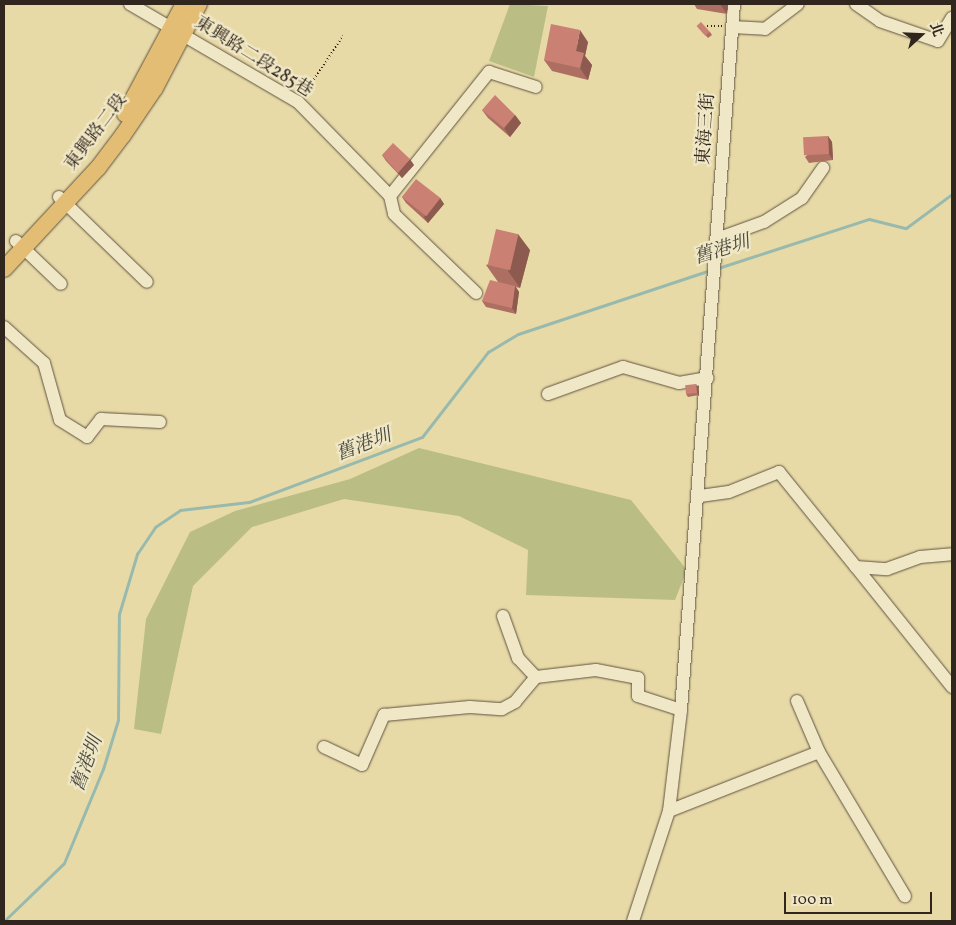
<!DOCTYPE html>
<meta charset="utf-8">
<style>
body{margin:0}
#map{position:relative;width:956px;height:925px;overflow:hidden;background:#e8daa7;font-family:Vollkorn,"Noto Serif TC",serif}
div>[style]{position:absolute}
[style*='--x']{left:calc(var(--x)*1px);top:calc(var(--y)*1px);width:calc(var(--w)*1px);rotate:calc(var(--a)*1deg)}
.green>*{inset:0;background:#babe84}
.stream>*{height:3px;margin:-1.5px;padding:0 1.5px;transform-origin:1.5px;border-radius:1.5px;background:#98baae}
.path>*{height:2px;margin-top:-1px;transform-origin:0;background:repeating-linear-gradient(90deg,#30261d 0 1px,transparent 0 3.5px)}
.roads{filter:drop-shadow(0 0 1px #5e5340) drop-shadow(0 0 1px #5e5340)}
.minor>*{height:12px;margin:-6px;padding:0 6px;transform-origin:6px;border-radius:6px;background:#f0e7c6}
.major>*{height:16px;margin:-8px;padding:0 8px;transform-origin:8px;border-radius:8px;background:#e4bd74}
.wall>*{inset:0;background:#ae6f63}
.shaded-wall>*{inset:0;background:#8d5a50}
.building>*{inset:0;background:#ca8173;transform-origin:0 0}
span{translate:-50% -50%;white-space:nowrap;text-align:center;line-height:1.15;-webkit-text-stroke:4.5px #f0e7c6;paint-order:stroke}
.street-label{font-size:18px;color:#30261d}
.water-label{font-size:19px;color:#4a4b41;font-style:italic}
.frame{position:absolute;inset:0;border:5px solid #30261d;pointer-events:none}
.north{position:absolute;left:896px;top:10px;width:50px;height:50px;-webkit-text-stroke:4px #f0e7c6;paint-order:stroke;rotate:70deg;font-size:14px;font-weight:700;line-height:20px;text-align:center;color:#30261d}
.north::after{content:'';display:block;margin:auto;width:18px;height:22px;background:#30261d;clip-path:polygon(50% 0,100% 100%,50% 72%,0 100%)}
.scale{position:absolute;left:784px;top:892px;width:148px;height:22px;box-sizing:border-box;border:2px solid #30261d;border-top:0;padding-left:6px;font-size:15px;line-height:18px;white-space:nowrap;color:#30261d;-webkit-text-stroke:4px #f0e7c6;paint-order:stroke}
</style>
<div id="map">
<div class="green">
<div style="clip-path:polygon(510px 4px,548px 6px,534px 77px,489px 61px)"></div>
<div style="clip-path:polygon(419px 448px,631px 500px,687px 570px,675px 600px,526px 595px,528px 550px,459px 516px,344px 499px,252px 527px,193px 586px,161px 734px,134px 729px,146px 619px,190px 532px,235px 511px,350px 479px)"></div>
</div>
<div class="stream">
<div style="--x:718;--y:268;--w:159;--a:-18"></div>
<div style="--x:869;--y:219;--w:38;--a:14"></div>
<div style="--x:906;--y:228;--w:57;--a:-36.5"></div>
<div style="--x:4;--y:921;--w:83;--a:-44"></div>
<div style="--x:64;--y:863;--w:102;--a:-67.5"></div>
<div style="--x:103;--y:769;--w:51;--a:-73"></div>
<div style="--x:118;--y:720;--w:106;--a:-89.5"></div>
<div style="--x:119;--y:614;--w:63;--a:-73.3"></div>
<div style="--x:137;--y:554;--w:32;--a:-56"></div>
<div style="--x:155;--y:527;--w:30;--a:-34"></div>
<div style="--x:180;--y:510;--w:69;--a:-6.6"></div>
<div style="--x:249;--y:502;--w:185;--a:-20.6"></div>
<div style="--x:422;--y:437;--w:108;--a:-52.2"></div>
<div style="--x:488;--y:352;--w:35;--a:-31"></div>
<div style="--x:518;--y:334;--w:202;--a:-18.4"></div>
</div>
<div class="path">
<div style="--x:707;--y:26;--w:15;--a:0"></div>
<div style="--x:304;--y:94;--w:70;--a:-56.1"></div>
</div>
<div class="roads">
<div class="minor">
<div style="--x:130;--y:4;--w:194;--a:30.3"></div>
<div style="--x:298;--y:102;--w:132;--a:45.6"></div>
<div style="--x:390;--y:196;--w:18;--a:77"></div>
<div style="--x:394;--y:214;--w:114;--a:43.9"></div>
<div style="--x:856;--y:4;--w:29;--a:35"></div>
<div style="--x:880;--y:21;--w:61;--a:19"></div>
<div style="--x:938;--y:41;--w:27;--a:-59"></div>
<div style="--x:732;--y:27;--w:33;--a:3"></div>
<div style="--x:765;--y:29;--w:41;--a:-37.1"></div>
<div style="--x:390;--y:196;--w:159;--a:-51.4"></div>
<div style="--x:489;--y:72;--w:49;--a:17.7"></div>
<div style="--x:59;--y:197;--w:122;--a:44"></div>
<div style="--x:717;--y:239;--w:50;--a:-19.9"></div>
<div style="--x:764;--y:222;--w:45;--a:-32.3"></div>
<div style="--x:802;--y:198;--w:37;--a:-55"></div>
<div style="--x:16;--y:241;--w:62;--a:43.7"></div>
<div style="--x:4;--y:327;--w:54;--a:42"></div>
<div style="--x:44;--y:363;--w:59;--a:74.3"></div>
<div style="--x:60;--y:420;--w:32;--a:32"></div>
<div style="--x:87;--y:437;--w:23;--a:-52"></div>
<div style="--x:101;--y:419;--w:59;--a:2.9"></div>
<div style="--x:548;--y:394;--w:80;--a:-19.8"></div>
<div style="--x:623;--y:367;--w:58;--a:15.9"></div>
<div style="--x:679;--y:383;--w:29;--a:-10"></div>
<div style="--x:700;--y:496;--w:29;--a:-8"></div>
<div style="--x:729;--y:492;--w:54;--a:-21.8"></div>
<div style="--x:779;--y:472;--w:122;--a:51"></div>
<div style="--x:856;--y:567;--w:31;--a:4"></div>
<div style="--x:887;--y:569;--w:35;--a:-20"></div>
<div style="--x:920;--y:557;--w:32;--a:-5"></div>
<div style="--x:856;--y:567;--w:154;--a:51.3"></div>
<div style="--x:503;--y:616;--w:45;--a:70.3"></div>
<div style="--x:518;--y:658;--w:26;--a:47"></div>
<div style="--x:797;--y:701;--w:56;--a:66.7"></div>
<div style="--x:819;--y:752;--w:168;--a:59.2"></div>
<div style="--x:324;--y:747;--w:42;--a:25.3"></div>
<div style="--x:362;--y:765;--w:55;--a:-66.3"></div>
<div style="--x:384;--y:715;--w:86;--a:-5.3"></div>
<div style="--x:470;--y:707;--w:32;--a:4"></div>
<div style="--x:502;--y:709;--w:15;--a:-28"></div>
<div style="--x:515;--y:702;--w:33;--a:-50"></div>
<div style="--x:536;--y:677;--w:60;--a:-6.7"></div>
<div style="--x:596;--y:670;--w:43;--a:10.8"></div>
<div style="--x:638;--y:678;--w:18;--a:90"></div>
<div style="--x:638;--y:696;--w:45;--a:18"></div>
<div style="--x:669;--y:811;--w:161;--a:-21.5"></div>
<div style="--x:633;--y:921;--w:116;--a:-71.9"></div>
<div style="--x:669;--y:811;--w:102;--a:-83.2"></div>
<div style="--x:681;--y:710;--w:708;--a:-85.71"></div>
</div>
<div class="major">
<div style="--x:125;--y:114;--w:125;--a:-61.8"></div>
<div style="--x:4;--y:269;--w:138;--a:-47.1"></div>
<div style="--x:98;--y:168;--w:41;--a:-52.9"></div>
<div style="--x:123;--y:135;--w:57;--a:-55.8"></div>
<div style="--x:155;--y:88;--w:95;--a:-62.4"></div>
</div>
</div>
<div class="wall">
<div style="clip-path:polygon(694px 4px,728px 4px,727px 14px,697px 9px)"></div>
<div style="clip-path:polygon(697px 26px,710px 32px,712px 35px,708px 38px)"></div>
<div style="clip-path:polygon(588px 42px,585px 56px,592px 65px,588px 80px,552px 71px,544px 60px)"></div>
<div style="clip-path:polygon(482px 110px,515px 115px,521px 123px,510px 137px,488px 118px)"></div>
<div style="clip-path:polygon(828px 136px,832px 142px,833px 160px,809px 163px,805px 157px)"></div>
<div style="clip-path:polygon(382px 155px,414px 165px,402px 178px,386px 161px)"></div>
<div style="clip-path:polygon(402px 197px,440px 198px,444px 204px,428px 223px,406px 203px)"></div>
<div style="clip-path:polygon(530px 250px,520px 288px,516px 287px,519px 292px,516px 314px,486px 307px,482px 301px,498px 282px,486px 265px)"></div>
<div style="clip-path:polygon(698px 387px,699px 395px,688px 397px,686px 394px)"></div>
</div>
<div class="shaded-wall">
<div style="clip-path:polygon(720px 4px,728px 4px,727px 14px)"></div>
<div style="clip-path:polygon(580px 30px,588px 42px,585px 56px,592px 65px,588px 80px,580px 68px,576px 51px)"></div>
<div style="clip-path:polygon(515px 115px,521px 123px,510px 137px,504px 128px)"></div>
<div style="clip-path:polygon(828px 136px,832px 142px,833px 160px,829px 154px)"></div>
<div style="clip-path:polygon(410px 159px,414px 165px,402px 178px,398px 173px)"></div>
<div style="clip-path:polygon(440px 198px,444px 204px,428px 223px,424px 217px)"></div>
<div style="clip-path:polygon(518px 234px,530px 250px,520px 288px,508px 271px)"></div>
<div style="clip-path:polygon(515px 286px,519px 292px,516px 314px,512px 308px)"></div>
<div style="clip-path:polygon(696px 384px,698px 387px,699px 395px,697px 393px)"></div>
</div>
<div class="building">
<div style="left:701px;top:22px;width:13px;height:6px;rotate:48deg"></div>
<div style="clip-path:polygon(551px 24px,580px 30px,576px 51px,584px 53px,580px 68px,544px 60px)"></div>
<div style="clip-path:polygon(495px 95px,515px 115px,504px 128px,482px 110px)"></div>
<div style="left:828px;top:136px;width:18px;height:25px;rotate:87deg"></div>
<div style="clip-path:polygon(393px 143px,410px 159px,398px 173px,382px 155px)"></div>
<div style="left:416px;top:179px;width:31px;height:23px;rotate:38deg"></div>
<div style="left:496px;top:229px;width:23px;height:37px;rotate:13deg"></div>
<div style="clip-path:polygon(490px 280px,515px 286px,512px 308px,482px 301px)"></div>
<div style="left:696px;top:384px;width:9px;height:11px;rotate:84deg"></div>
</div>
<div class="street-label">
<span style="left:253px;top:58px;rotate:32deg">東興路二段285巷</span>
<span style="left:707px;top:129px;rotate:-86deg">東海三街</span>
<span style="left:97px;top:133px;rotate:-53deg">東興路二段</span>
</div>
<div class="water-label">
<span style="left:722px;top:251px;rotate:-17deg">舊港圳</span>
<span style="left:364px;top:446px;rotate:-21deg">舊港圳</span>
<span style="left:88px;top:764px;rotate:-70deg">舊港圳</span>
</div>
<div class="frame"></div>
<div class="north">北</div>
<div class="scale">100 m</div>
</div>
